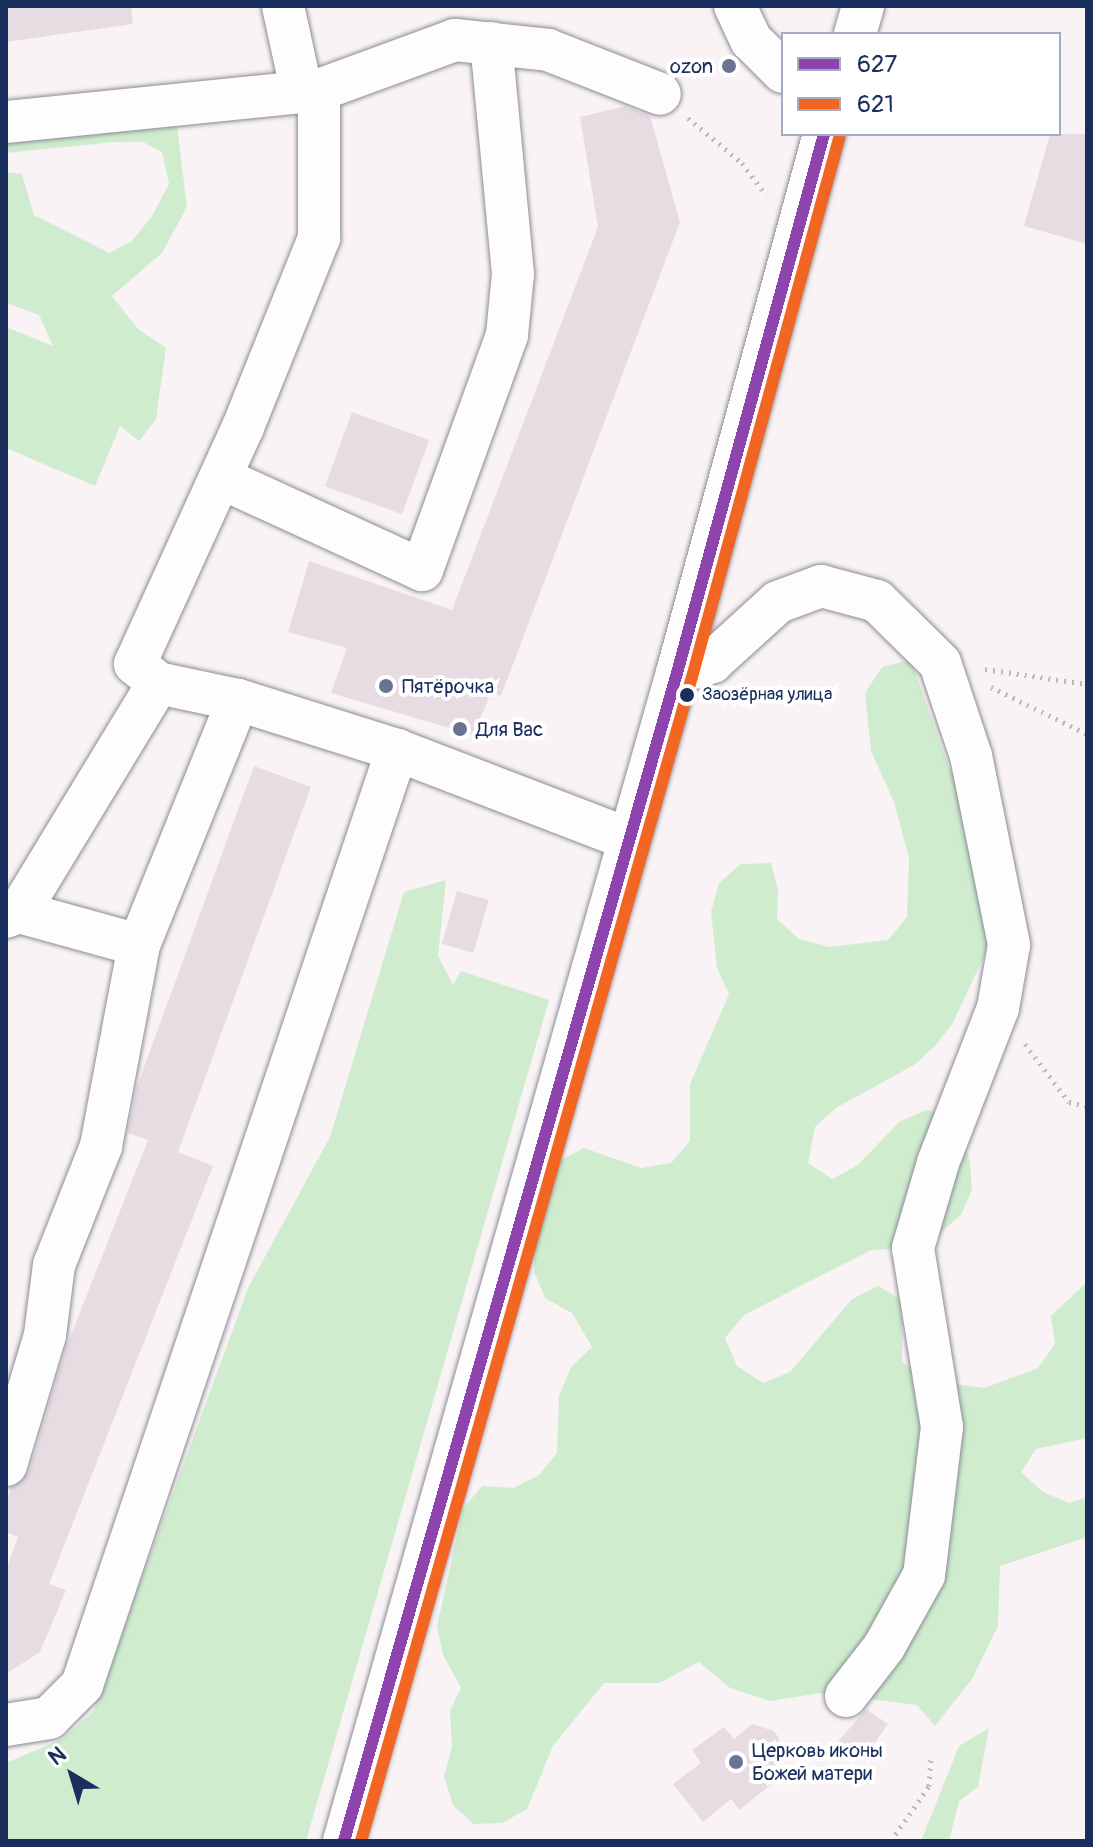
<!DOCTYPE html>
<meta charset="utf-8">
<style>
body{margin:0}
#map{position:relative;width:1093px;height:1847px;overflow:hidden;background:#f9f3f6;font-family:Pangolin,sans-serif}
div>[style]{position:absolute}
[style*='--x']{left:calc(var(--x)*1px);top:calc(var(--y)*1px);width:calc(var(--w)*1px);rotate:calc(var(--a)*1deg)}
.green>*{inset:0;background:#cfedce}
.building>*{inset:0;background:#e8dce3;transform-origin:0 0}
.path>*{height:5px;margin-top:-2.5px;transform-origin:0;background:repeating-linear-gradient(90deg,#b8bac0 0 2px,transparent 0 8px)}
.roads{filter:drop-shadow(0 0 2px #8b8c96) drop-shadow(0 0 2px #8b8c96)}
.minor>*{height:42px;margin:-21px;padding:0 21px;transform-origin:21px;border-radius:21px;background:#fefdfe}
.bus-1>*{height:12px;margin:-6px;padding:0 6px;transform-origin:6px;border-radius:6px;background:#8e44ad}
.bus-2>*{height:12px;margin:-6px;padding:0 6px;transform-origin:6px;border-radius:6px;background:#f26522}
.dots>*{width:22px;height:22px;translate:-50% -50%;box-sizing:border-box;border:4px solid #fff;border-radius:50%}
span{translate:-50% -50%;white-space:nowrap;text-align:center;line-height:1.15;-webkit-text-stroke:8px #fff;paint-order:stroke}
.bus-label{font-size:18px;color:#1b2f5e}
.left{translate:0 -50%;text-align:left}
.poi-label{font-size:20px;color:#1b2f5e}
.right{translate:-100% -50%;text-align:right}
.frame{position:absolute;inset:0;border:8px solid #1b2f5e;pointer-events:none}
.legend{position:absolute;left:781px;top:32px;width:280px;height:104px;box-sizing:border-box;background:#fff;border:2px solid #a4acbf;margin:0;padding:10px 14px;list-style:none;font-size:24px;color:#1b2f5e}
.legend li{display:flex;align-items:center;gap:16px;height:40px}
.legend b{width:40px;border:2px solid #a4acbf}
.north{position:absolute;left:32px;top:1735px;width:80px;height:80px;-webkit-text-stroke:6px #fff;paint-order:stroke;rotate:322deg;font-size:22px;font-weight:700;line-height:32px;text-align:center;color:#1b2f5e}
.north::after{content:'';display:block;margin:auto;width:28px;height:36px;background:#1b2f5e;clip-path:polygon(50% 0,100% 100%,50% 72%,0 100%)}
</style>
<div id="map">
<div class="green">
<div style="clip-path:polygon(176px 118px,187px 207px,162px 253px,112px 296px,138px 329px,166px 348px,156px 419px,139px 441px,120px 426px,95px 486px,6px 448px,6px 327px,53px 346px,39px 315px,6px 303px,6px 172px,22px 174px,34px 215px,109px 253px,132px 241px,152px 216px,169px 184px,162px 152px,143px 142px,116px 142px,6px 153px,6px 131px)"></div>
<div style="clip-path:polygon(911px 660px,949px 768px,966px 796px,990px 943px,953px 1023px,935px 1046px,914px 1065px,836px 1108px,815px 1127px,808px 1163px,832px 1179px,858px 1165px,899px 1122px,926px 1110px,956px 1117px,970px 1161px,972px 1190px,961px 1215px,939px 1234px,913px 1248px,871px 1250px,744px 1315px,725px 1338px,737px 1366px,763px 1383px,790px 1372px,852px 1299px,878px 1286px,902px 1300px,902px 1362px,926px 1380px,984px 1388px,1038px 1368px,1055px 1344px,1051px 1316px,1087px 1282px,1087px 1438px,1036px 1449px,1021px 1472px,1043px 1492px,1069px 1503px,1087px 1497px,1087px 1537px,1000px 1566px,998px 1626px,972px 1679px,935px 1726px,917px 1705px,821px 1693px,770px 1701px,730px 1688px,699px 1662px,659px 1683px,604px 1683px,553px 1746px,527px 1809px,502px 1823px,473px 1824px,453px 1805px,444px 1776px,452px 1747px,450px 1711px,461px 1688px,443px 1655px,437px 1626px,463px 1509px,482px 1486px,513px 1488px,539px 1475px,557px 1453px,559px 1396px,571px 1367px,592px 1347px,572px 1313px,545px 1298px,534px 1272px,534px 1243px,559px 1161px,584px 1148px,641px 1168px,671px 1163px,690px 1141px,690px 1084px,729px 994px,717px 968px,711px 912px,719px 883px,741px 864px,771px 863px,778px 890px,777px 919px,799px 939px,829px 947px,888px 940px,907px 917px,909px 858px,894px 802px,871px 751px,865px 693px,882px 667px)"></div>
<div style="clip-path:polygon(446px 880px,438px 956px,453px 985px,461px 971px,549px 1000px,306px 1841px,6px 1841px,6px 1763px,62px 1739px,93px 1712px,248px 1288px,330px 1137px,404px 892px)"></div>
<div style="clip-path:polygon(989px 1728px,978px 1787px,959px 1801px,949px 1841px,921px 1841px,959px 1746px)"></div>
</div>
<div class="building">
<div style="clip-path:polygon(6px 6px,131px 6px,133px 24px,6px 42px)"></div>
<div style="clip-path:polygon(625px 106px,650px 116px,680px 222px,501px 696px,491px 693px,473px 735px,331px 693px,347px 648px,288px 632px,309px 561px,452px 610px,598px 227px,580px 117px)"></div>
<div style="clip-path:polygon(1050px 134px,1087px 134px,1087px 244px,1024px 226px)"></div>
<div style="left:352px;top:412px;width:82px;height:79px;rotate:20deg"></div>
<div style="clip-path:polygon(254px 766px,311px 787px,178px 1152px,213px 1166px,49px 1584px,66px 1590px,40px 1652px,6px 1674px,6px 1570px,18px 1537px,6px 1532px,6px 1502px,11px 1488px,29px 1472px,65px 1350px,148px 1140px,128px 1133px,136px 1089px)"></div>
<div style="left:457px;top:891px;width:33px;height:55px;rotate:16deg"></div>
<div style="clip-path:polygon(866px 1709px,888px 1724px,862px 1761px,837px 1743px)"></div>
<div style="clip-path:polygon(752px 1724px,774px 1731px,779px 1738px,783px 1758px,764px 1773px,773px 1783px,739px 1810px,731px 1799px,703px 1822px,673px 1784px,701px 1763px,692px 1750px,724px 1727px,734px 1739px)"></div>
</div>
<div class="path">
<div style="--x:688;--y:118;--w:70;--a:39.8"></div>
<div style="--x:742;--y:163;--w:40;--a:53"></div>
<div style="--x:985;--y:669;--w:103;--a:8.4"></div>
<div style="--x:991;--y:687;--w:107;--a:26.1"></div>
<div style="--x:1025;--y:1044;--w:73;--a:52.8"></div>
<div style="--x:1069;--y:1102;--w:18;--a:13"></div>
<div style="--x:891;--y:1841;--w:67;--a:-55.4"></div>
<div style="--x:929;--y:1786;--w:31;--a:-86"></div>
</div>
<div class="roads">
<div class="minor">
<div style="--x:283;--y:6;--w:89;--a:77.7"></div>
<div style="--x:735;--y:6;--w:38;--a:65"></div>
<div style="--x:751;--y:40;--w:45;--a:45"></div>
<div style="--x:855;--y:34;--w:29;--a:-74"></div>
<div style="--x:6;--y:122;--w:315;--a:-5.8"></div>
<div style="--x:221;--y:478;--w:221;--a:24.6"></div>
<div style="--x:422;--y:570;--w:250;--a:-70.1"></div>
<div style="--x:507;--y:335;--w:61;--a:-84.4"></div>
<div style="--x:513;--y:274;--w:232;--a:-95.4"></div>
<div style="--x:677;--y:673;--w:37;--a:-17"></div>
<div style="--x:712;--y:662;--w:89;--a:-42.3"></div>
<div style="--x:778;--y:602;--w:46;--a:-20.4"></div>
<div style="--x:821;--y:586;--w:58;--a:15"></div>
<div style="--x:877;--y:601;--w:88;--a:44.5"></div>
<div style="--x:940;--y:663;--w:98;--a:71.6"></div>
<div style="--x:971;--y:756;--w:193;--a:78.6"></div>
<div style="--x:1009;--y:945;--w:64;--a:99.9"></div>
<div style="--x:998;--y:1008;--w:166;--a:111.2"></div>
<div style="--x:938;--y:1163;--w:89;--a:106.4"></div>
<div style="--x:913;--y:1248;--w:181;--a:80.8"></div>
<div style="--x:942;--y:1427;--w:149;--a:96.9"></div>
<div style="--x:924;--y:1575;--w:82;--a:119.1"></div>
<div style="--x:884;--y:1647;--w:62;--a:127.8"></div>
<div style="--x:626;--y:838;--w:245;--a:-159"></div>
<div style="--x:397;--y:750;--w:167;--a:-162.5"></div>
<div style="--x:238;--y:700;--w:82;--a:-168"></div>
<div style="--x:158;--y:683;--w:30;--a:-140"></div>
<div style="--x:135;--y:664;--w:260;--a:-65.5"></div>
<div style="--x:243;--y:427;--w:204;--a:-68.1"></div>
<div style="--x:319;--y:238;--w:148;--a:-90"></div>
<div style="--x:319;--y:90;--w:145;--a:-20.2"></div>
<div style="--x:455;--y:40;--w:94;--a:6.1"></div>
<div style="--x:548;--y:50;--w:120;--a:21.4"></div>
<div style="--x:19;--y:912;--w:268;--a:-58.7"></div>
<div style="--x:6;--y:917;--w:14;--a:-21"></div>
<div style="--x:19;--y:912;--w:124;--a:15.4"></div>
<div style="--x:6;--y:1465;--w:136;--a:-73.3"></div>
<div style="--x:45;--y:1335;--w:71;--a:-82.7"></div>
<div style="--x:54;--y:1265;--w:128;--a:-68.4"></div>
<div style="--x:101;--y:1146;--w:205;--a:-79.3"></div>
<div style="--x:139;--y:945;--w:264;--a:-68"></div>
<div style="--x:6;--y:1725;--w:44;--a:-9.2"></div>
<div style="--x:49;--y:1718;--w:47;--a:-45"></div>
<div style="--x:82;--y:1685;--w:987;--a:-71.38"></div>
<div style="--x:344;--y:1841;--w:1215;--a:-74.09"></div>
<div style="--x:677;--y:673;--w:559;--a:-74.74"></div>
</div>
</div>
<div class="bus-1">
<div style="--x:344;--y:1841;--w:1215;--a:-74.09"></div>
<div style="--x:677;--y:673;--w:559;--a:-74.74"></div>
</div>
<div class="bus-2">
<div style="--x:361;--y:1841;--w:1210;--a:-74.13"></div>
<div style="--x:692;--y:677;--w:559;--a:-74.74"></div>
</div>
<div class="dots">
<div style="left:729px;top:66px;background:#697493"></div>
<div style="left:386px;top:686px;background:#697493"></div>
<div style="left:687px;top:695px;background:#1b2f5e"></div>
<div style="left:460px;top:729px;background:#697493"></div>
<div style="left:736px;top:1762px;background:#697493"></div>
</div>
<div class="bus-label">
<span class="left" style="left:702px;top:695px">Заозёрная улица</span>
</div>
<div class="poi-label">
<span class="right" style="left:713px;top:66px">ozon</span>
<span class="left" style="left:402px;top:686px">Пятёрочка</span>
<span class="left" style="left:476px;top:729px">Для Вас</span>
<span class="left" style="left:752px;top:1762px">Церковь иконы<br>Божей матери</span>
</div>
<div class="frame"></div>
<ul class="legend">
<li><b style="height:10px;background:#8e44ad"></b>627</li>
<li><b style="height:10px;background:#f26522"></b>621</li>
</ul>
<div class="north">N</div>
</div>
